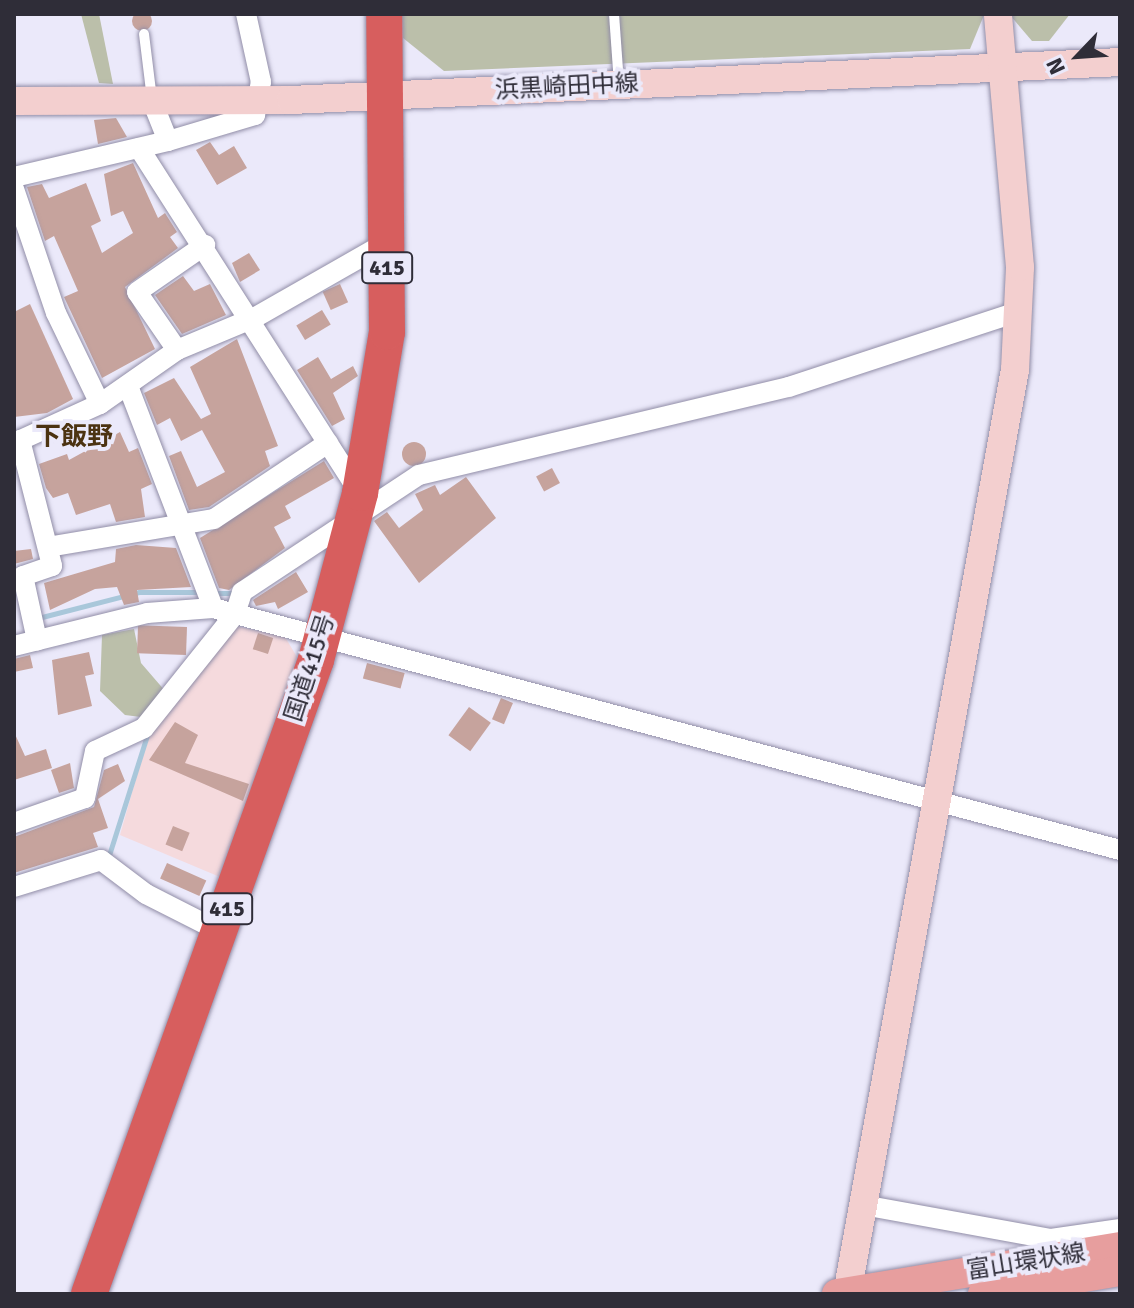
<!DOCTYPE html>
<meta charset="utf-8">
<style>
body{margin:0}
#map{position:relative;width:1134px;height:1308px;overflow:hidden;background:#ebe9fa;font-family:Signika,"Noto Sans JP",sans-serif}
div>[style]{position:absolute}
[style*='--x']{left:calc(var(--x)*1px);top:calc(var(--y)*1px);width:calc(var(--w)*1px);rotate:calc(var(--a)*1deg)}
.industrial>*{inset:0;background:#f5dadd}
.green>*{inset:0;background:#bbbfaa}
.stream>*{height:5px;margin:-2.5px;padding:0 2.5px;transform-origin:2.5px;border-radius:2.5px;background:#a9c7da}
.building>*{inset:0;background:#c6a39d;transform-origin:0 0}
.round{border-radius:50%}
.roads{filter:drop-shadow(0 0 2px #918da7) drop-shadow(0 0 2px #918da7)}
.lane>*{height:10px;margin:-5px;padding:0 5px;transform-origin:5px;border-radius:5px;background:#fff}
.street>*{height:20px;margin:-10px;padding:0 10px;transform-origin:10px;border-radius:10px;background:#fff}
.secondary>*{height:28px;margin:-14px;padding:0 14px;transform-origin:14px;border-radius:14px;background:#f3cfcf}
.primary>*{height:30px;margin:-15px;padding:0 15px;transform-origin:15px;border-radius:15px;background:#e79e9e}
.highway>*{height:36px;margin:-18px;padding:0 18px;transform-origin:18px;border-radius:18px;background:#d75e5e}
span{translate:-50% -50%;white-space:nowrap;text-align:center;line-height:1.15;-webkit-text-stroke:8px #ebe9fa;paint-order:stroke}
.shield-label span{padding:2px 6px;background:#ebe9fa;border:2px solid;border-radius:6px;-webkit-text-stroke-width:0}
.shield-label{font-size:22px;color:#2f2d38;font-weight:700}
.street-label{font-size:24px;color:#2f2d38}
.neighbourhood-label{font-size:26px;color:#4c3311;font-weight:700}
.frame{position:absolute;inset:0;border:16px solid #2f2d38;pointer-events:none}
.north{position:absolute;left:1038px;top:16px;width:80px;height:80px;-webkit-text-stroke:6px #ebe9fa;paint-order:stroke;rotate:245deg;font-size:22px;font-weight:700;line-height:32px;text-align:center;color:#2f2d38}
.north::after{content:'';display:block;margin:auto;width:28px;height:36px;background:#2f2d38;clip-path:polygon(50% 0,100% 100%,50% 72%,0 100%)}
</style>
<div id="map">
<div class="industrial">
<div style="clip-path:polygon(231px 625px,285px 637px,300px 662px,220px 877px,120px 835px,148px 736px)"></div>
</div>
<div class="green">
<div style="clip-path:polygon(81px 14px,99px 14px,113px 84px,99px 83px)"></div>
<div style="clip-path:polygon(402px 14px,984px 14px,984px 15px,970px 49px,444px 71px,403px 38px)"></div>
<div style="clip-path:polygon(1009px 14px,1070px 14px,1049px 41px,1032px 41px)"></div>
<div style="clip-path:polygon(134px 629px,141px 663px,166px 692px,149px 718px,125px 715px,100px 691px,102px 635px)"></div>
</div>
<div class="stream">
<div style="--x:214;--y:593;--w:22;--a:0"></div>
<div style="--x:38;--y:618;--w:104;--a:-14.4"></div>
<div style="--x:139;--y:592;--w:61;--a:0"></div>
<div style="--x:109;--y:855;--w:126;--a:-72.4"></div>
</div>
<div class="building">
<div class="round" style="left:132px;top:11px;width:20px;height:20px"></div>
<div style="clip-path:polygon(116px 118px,127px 137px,98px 144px,94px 120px)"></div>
<div style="clip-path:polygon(210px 142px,219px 155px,234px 146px,247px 168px,217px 185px,196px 150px)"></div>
<div style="clip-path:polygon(133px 163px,158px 218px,165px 213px,177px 232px,170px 237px,178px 248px,125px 287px,155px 349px,102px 378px,64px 297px,78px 291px,54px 236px,45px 241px,27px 187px,42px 184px,49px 198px,86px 183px,101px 221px,91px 226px,102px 253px,133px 233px,123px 211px,111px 216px,104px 174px)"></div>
<div style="clip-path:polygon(249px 253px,260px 270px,240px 282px,232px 263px)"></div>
<div style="clip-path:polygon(183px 276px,194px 291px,210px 284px,226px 315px,182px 334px,155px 295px)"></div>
<div style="left:340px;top:284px;width:20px;height:19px;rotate:66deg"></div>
<div style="clip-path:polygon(30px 304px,73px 399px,47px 413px,14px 417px,14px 312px)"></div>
<div style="left:322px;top:310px;width:17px;height:30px;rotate:59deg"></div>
<div style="clip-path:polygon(237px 339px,278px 446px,265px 451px,270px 466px,209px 507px,189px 510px,169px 456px,181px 451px,197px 487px,225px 472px,202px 430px,181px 441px,170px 418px,157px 425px,144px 393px,174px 378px,201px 419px,211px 414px,190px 367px)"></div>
<div style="clip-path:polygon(318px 357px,331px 379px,353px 366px,358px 376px,333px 393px,345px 419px,332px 426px,297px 370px)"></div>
<div style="clip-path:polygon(120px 432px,129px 452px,138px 448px,152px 484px,141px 489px,145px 517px,116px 522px,110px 504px,76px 515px,68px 493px,53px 498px,46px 488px,39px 464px,67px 454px,69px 460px)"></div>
<div class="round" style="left:402px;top:442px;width:24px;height:24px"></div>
<div style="clip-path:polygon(324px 461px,334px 478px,285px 506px,291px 518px,274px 527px,285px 548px,229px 590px,219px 588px,200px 538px)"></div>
<div style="left:552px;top:468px;width:17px;height:18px;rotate:62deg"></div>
<div style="clip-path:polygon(466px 477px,496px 518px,419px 583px,374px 521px,387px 512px,399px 528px,423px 510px,415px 494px,435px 485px,440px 495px)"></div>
<div style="clip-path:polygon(136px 545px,176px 548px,191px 587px,137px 590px,139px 602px,124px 605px,117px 587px,95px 589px,50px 610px,44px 583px,115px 562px,116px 549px)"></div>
<div style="clip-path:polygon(31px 549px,33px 559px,14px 564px,14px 551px)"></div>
<div style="clip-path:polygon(296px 572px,308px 592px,278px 609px,275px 602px,256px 606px,253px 600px)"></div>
<div style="left:187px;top:627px;width:28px;height:49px;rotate:92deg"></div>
<div style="left:258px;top:633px;width:16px;height:17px;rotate:18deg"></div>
<div style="clip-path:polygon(89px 652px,94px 674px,85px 676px,92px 706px,58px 715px,52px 660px)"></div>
<div style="clip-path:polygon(30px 655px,33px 668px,14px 672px,14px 659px)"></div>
<div style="left:367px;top:663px;width:39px;height:16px;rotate:15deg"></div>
<div style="left:501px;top:698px;width:13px;height:23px;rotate:23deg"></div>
<div style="left:469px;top:707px;width:27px;height:35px;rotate:36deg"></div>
<div style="clip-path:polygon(175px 722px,198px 735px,185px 763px,249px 784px,243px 801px,149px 760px)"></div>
<div style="clip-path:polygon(14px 732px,25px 756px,46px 749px,52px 768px,14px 780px)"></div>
<div style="clip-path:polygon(70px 763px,74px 788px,59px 793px,51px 770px)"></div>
<div style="clip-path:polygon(118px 764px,125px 781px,98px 799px,108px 828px,93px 833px,98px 847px,14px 873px,14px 837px,94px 807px,104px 770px)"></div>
<div style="left:173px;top:826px;width:18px;height:20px;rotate:22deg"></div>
<div style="left:167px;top:863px;width:43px;height:17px;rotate:24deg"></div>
</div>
<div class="roads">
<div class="lane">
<div style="--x:614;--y:14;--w:69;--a:85.9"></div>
<div style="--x:144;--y:34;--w:65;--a:83"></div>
</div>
<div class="street">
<div style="--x:168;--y:141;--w:91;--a:-16.6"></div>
<div style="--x:255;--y:115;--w:34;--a:-80"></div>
<div style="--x:261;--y:82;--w:70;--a:-102.4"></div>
<div style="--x:139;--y:148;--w:408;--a:57.4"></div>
<div style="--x:14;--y:177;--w:158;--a:-13.2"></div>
<div style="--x:168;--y:141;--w:43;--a:-111.8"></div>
<div style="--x:14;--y:189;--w:131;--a:71.3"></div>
<div style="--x:56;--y:313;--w:101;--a:64.2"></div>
<div style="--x:177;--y:350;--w:70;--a:-124.6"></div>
<div style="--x:137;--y:292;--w:83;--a:-34.7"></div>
<div style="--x:128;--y:386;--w:238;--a:69"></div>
<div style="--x:20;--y:440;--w:130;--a:75.7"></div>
<div style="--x:52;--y:566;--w:31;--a:161"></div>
<div style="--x:23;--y:576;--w:66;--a:77.7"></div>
<div style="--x:14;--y:443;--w:94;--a:-24.4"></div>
<div style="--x:100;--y:404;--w:94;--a:-35"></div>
<div style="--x:177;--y:350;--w:83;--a:-22.6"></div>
<div style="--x:254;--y:318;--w:153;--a:-29.7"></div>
<div style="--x:48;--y:547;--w:168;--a:-9.6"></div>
<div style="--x:214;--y:519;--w:137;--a:-33.7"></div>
<div style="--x:14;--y:646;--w:137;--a:-13.9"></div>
<div style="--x:147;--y:613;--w:66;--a:-4.3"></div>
<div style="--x:213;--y:608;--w:939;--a:14.94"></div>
<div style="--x:14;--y:823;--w:75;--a:-19.4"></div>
<div style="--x:85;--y:798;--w:48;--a:-78"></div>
<div style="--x:95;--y:751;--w:54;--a:-25.1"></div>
<div style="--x:144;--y:728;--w:146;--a:-51.4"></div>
<div style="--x:235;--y:614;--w:23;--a:-72"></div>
<div style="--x:242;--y:592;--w:212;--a:-33.5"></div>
<div style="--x:419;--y:475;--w:380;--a:-13.4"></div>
<div style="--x:789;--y:387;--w:243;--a:-18.2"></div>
<div style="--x:14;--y:887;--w:91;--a:-17.2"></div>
<div style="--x:101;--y:860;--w:56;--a:37.1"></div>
<div style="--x:146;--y:894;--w:82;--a:26.9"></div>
<div style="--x:863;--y:1205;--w:191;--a:10.3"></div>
<div style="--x:1051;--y:1239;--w:70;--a:-8.2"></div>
</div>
<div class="secondary">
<div style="--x:14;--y:101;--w:277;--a:-0.2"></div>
<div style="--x:291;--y:100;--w:830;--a:-2.62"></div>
<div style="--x:847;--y:1294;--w:939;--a:-79.7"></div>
<div style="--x:1015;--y:370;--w:103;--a:-87.2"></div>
<div style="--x:1020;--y:267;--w:254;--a:-95"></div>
</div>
<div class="primary">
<div style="--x:837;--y:1294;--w:287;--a:-9.4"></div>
<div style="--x:983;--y:1294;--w:139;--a:-9.5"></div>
</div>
<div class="highway">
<div style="--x:89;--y:1294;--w:673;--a:-70.3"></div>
<div style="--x:316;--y:660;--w:173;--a:-75.2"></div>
<div style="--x:360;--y:493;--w:163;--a:-80.5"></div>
<div style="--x:387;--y:332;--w:318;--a:-90.5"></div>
</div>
</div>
<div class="shield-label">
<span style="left:387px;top:268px">415</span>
<span style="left:227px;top:909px">415</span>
</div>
<div class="street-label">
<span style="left:567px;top:87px;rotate:-3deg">浜黒崎田中線</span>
<span style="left:310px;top:668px;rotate:-72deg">国道415号</span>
<span style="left:1026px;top:1262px;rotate:-9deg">富山環状線</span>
</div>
<div class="neighbourhood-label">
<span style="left:74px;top:438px">下飯野</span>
</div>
<div class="frame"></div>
<div class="north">N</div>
</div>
